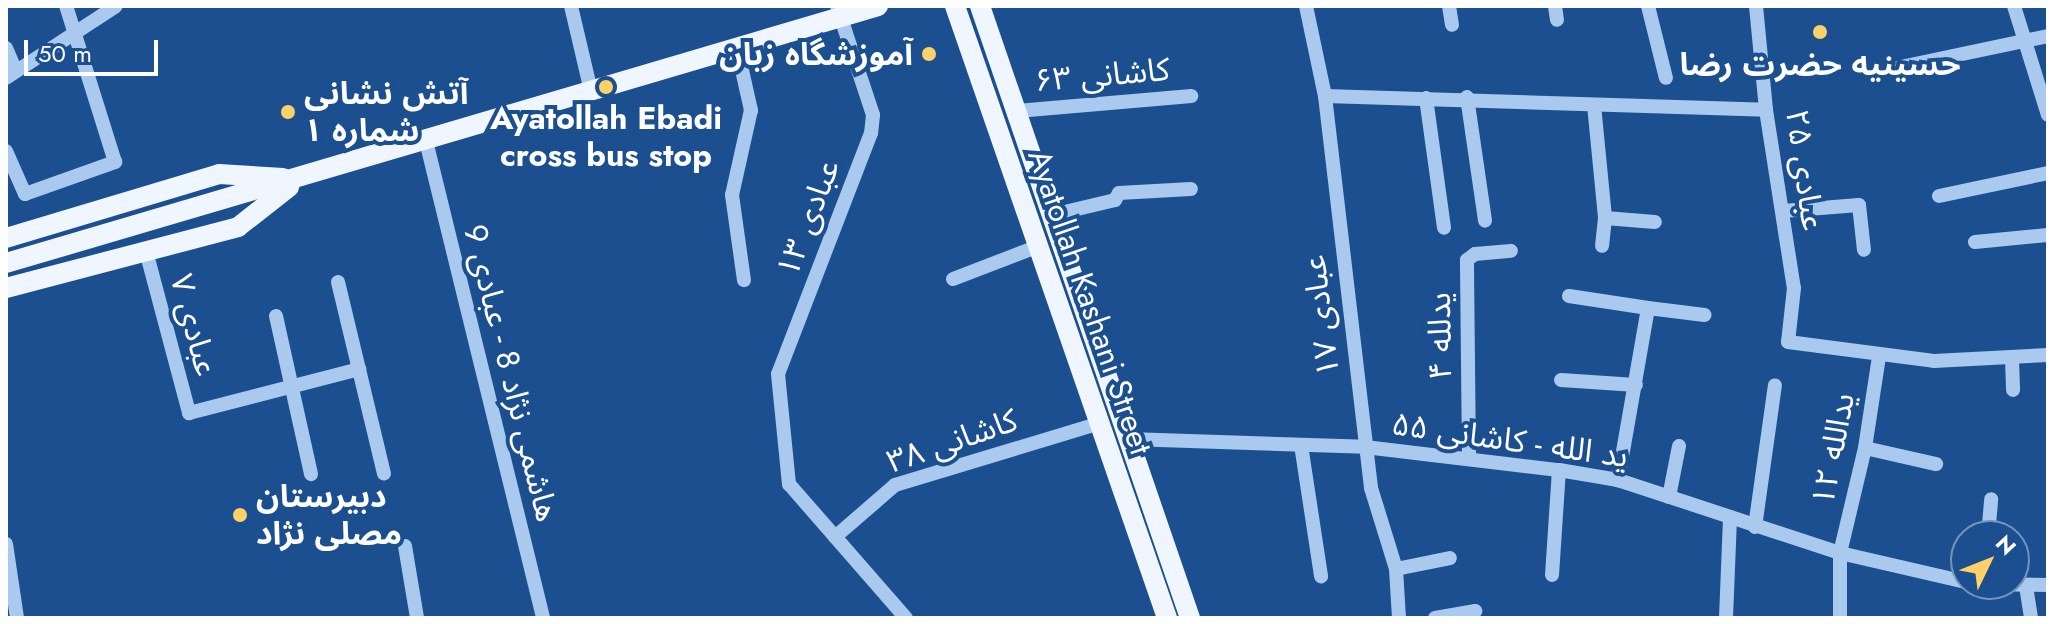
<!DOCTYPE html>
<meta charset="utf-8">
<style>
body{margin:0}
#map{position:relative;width:2054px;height:624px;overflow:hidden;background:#1b4f8f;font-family:Jost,"Noto Sans Arabic",sans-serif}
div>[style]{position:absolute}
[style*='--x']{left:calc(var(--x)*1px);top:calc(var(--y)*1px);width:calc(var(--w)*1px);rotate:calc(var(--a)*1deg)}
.minor>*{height:14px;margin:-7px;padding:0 7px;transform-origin:7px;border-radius:7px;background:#a9c9ee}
.major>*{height:20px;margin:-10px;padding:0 10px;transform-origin:10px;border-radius:10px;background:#f0f6ff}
.dots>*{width:22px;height:22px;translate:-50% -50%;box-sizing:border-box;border:4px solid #1b4f8f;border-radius:50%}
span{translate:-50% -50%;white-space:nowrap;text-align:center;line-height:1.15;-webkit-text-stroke:8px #1b4f8f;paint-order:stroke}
.poi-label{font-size:32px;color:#fff;font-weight:700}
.right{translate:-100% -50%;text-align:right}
.left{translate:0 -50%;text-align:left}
.street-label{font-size:32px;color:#fff}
.frame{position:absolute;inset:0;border:8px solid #fff;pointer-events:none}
.north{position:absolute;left:1950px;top:520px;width:80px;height:80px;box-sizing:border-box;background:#1b4f8f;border:2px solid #7695bc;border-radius:50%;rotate:47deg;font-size:22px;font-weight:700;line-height:32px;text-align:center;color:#fff}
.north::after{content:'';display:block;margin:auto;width:28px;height:36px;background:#ffd166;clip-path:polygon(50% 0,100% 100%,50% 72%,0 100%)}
.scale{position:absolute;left:24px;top:40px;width:134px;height:36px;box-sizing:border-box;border:4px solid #fff;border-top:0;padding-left:10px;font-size:24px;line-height:28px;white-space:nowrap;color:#fff;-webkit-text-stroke:6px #1b4f8f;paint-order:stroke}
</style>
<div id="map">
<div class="minor">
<div style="--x:571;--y:6;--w:87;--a:76.8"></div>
<div style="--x:837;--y:6;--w:115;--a:71.7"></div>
<div style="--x:873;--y:115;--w:18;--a:96"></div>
<div style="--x:871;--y:133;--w:258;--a:111.1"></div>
<div style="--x:778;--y:374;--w:111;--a:84.3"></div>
<div style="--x:789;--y:484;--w:178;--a:48.9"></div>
<div style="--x:1306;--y:6;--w:92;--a:78.1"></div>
<div style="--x:1325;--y:96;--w:395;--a:83.3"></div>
<div style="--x:1371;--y:488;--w:85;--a:72.8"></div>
<div style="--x:1396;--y:569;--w:49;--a:86.5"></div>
<div style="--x:1449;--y:6;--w:19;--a:81"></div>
<div style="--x:1555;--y:6;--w:14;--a:82"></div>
<div style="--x:1648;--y:6;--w:74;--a:76"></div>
<div style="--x:1756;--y:6;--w:104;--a:84.5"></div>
<div style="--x:1766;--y:110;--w:180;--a:81.1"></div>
<div style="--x:1794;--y:288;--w:54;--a:96.3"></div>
<div style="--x:1788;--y:342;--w:147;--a:7.4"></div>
<div style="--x:1934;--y:361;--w:114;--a:-3"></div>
<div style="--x:2014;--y:6;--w:114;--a:72.7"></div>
<div style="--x:6;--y:48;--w:25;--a:67"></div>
<div style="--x:737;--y:48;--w:64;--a:77.3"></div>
<div style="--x:751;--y:110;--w:87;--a:102.6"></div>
<div style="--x:732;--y:195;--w:86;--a:82"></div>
<div style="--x:1896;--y:68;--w:155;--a:-11.9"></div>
<div style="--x:6;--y:78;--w:131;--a:-33.2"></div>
<div style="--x:1325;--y:96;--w:441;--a:1.8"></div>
<div style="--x:1467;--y:97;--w:125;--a:81.7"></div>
<div style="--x:1426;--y:98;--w:131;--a:82.1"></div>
<div style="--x:1594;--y:105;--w:114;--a:84.4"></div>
<div style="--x:1605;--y:218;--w:28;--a:96"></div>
<div style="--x:1017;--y:111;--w:175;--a:-4.9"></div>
<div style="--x:426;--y:141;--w:491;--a:76.2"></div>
<div style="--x:6;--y:151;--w:47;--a:66.2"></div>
<div style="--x:25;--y:194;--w:96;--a:-19.6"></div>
<div style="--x:115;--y:162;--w:164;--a:-107.4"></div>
<div style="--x:1939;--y:196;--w:111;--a:-11.9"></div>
<div style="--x:1783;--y:211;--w:76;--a:-4.5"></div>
<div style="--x:1859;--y:205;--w:45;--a:83.7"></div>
<div style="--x:1052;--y:215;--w:65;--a:-13.4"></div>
<div style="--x:1115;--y:200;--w:8;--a:-60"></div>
<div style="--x:1119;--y:193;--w:72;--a:-3.2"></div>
<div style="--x:1605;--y:218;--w:50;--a:4.6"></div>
<div style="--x:1975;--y:242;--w:73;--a:-5.5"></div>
<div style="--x:146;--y:251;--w:168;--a:75.1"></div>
<div style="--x:189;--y:413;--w:176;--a:-14.5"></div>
<div style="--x:953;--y:279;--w:92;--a:-21"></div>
<div style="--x:338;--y:282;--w:197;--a:76.5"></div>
<div style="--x:1569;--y:296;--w:80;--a:8.6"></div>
<div style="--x:1648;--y:308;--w:175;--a:99.9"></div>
<div style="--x:1648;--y:308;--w:57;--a:7"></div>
<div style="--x:276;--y:316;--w:162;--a:77.5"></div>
<div style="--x:2012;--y:359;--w:31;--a:88"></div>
<div style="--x:1561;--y:380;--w:75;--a:3.8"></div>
<div style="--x:1129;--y:439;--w:236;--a:1.9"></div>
<div style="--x:1365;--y:447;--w:195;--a:6.8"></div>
<div style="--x:1559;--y:470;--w:60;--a:9.6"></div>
<div style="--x:1618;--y:480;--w:234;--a:18.2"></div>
<div style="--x:1840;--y:553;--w:129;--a:13"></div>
<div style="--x:1301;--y:445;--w:133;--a:81.3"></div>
<div style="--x:1865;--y:448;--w:73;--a:12.7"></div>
<div style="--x:1469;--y:458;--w:198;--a:-90.6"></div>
<div style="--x:1467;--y:260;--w:10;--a:-37"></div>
<div style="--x:1475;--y:254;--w:36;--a:-5"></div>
<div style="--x:1669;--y:497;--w:52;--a:-78.9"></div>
<div style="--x:1755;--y:527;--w:143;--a:-82"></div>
<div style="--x:1988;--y:536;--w:37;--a:-85"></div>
<div style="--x:835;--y:537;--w:79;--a:-40.9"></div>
<div style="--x:895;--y:485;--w:214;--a:-16.8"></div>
<div style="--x:6;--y:544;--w:75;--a:81.5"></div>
<div style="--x:405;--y:546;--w:73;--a:80.5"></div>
<div style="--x:1396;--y:569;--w:55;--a:-11.5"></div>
<div style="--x:1552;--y:575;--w:105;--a:-86.2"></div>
<div style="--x:1973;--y:584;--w:75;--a:0.8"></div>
<div style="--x:2026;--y:586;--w:32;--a:81"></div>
<div style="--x:1435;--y:618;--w:41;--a:-9.9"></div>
<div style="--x:1726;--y:618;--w:101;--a:-87.7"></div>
<div style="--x:1840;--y:618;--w:65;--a:-90"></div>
<div style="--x:1840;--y:553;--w:108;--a:-76.6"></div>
<div style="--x:1865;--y:448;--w:93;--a:-81.3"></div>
</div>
<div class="major">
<div style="--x:955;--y:6;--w:648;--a:70.89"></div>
<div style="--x:980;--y:6;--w:647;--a:71.06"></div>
<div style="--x:6;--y:238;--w:222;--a:-16.7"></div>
<div style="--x:219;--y:174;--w:64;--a:3.6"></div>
<div style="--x:6;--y:263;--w:909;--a:-16.42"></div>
<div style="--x:6;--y:288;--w:240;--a:-14.7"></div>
<div style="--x:238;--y:227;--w:65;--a:-38.1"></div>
</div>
<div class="dots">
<div style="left:1820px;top:32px;background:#ffd166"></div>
<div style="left:929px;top:54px;background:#ffd166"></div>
<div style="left:606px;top:87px;background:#ffd166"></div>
<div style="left:288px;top:112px;background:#ffd166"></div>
<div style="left:240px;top:515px;background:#ffd166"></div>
</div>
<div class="poi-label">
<span class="right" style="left:913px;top:54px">آموزشگاه زبان</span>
<span style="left:1820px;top:64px">حسینیه حضرت رضا</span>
<span class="left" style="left:304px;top:112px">آتش نشانی<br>شماره ۱</span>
<span style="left:606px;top:137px">Ayatollah Ebadi<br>cross bus stop</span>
<span class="left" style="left:256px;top:515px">دبیرستان<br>مصلی نژاد</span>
</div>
<div class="street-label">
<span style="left:1102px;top:75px;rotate:-5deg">کاشانی ۶۳</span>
<span style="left:1805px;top:170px;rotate:82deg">عبادی ۲۵</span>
<span style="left:808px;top:218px;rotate:-69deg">عبادی ۱۳</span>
<span style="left:1090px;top:302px;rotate:71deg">Ayatollah Kashani Street</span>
<span style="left:1321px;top:316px;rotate:-97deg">عبادی ۱۷</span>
<span style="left:194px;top:325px;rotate:75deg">عبادی ۷</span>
<span style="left:1440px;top:336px;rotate:-91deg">یدلله ۴</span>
<span style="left:511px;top:373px;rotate:76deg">هاشمی نژاد 8 - عبادی 9</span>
<span style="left:1510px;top:440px;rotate:8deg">ید الله - کاشانی ۵۵</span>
<span style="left:952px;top:441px;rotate:-19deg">کاشانی ۳۸</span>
<span style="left:1833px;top:449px;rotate:-79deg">یدالله ۱۲</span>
</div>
<div class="frame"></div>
<div class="north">N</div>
<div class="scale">50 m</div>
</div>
